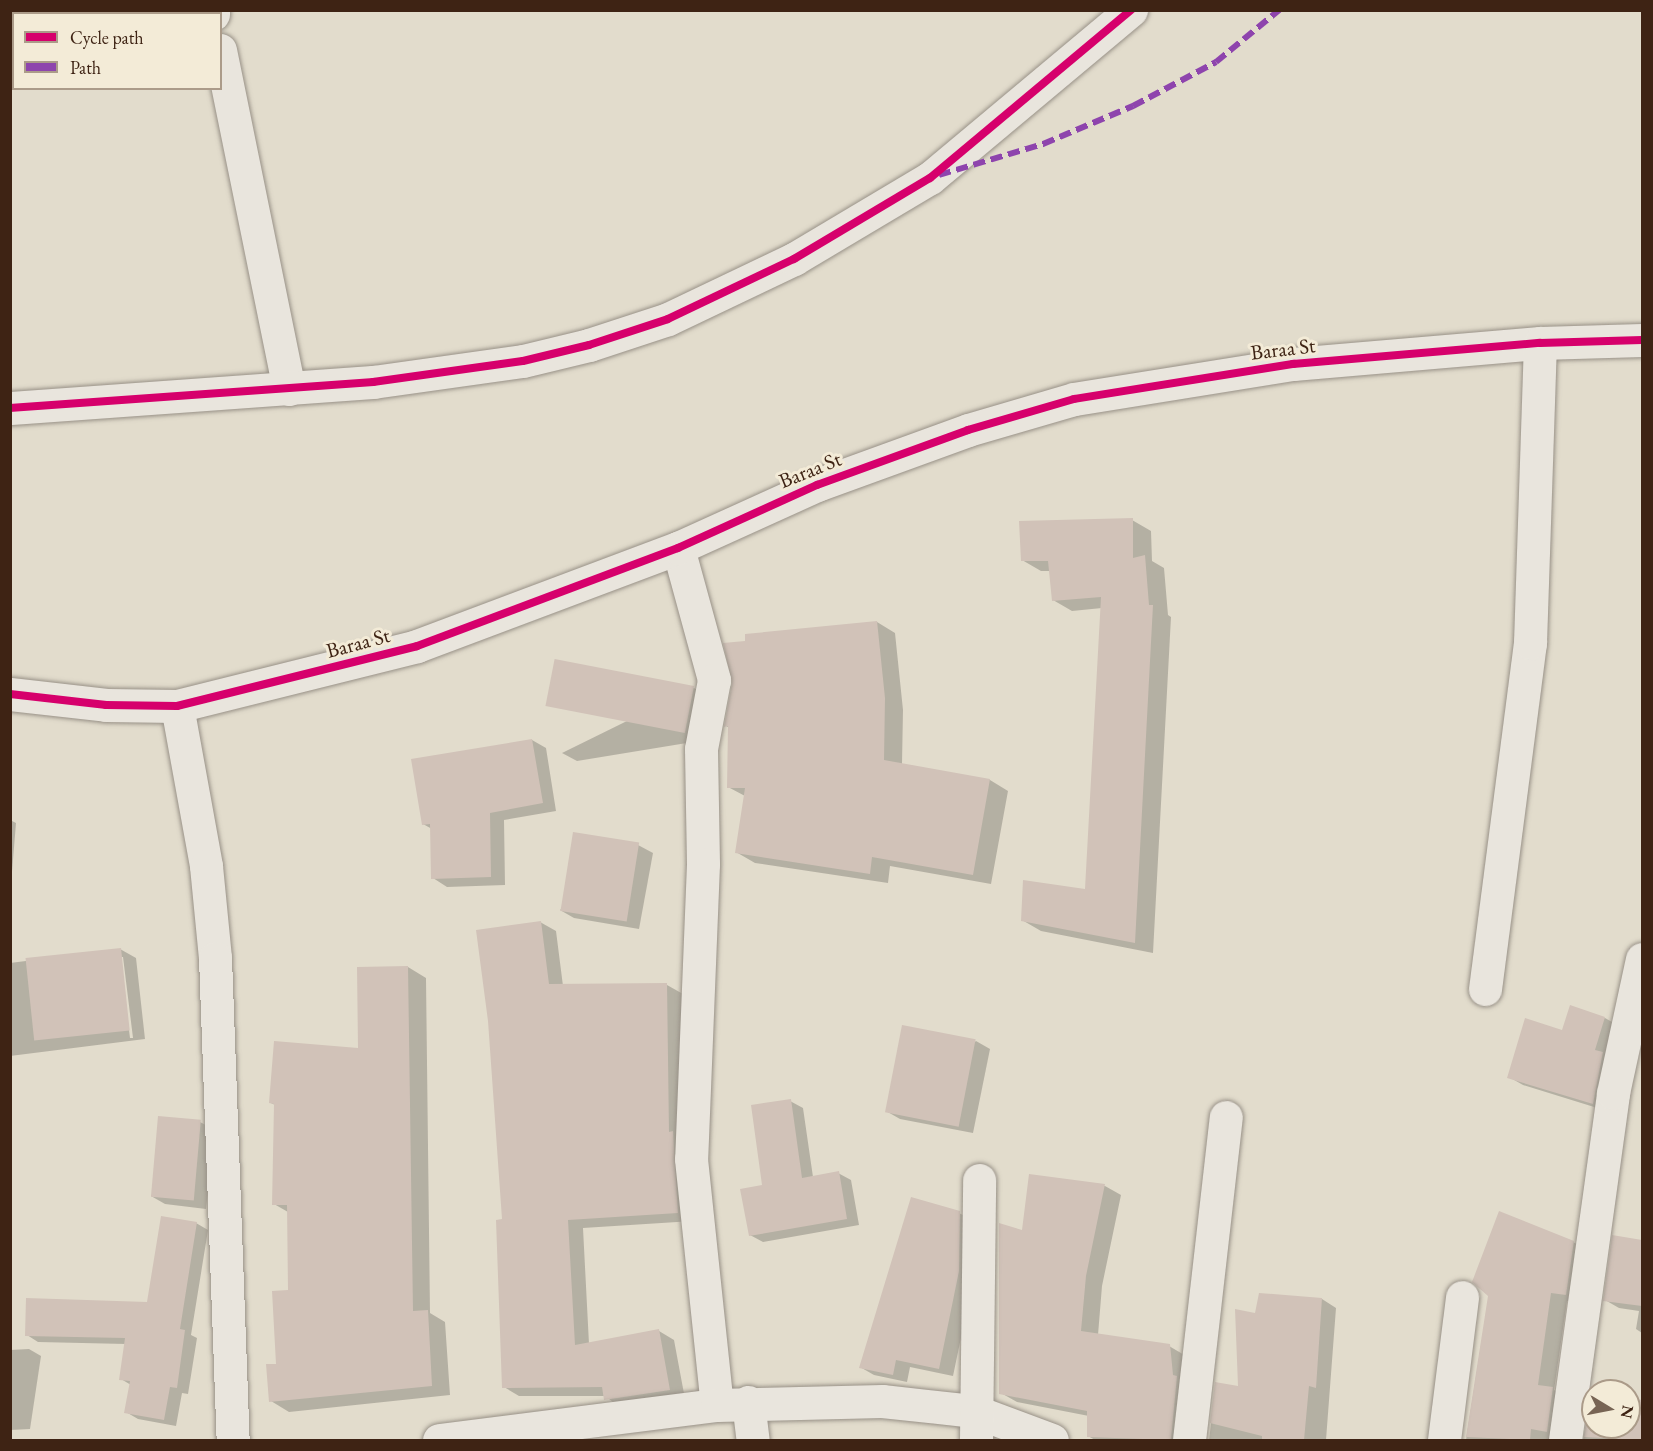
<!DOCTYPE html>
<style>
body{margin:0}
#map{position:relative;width:1653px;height:1451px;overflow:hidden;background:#e2dccc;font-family:"EB Garamond",serif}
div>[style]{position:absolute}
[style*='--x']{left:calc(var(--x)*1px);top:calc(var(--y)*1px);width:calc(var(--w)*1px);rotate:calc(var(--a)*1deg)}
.shadow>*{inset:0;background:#0003}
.building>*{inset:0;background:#d1c2b8;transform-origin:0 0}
.roads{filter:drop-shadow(0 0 2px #989187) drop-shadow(0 0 2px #989187)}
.minor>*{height:33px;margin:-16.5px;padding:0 16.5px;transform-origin:16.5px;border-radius:16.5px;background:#e9e5dd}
.quiet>*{height:6px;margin-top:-3px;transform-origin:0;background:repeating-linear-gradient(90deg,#8e44ad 0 12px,transparent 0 18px)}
.cycleway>*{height:8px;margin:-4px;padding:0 4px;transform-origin:4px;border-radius:4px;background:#d6006c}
span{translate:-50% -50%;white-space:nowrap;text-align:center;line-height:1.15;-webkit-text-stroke:6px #f3ebd7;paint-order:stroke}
.street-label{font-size:21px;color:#3e2314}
.frame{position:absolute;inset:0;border:12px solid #3e2314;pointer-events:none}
.legend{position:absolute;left:12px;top:12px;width:210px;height:78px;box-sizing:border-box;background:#f3ebd7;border:2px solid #ab9b89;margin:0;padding:8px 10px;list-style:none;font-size:18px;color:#3e2314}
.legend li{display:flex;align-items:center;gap:12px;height:30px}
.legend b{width:30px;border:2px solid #ab9b89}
.north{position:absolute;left:1581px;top:1379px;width:60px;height:60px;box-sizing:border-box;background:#f3ebd7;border:2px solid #ab9b89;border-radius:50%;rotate:100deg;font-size:16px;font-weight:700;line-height:24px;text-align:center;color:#3e2314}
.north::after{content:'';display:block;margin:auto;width:21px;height:27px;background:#776454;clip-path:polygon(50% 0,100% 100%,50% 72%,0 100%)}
</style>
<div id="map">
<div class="shadow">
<div style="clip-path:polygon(1132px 520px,1151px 531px,1152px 561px,1164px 568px,1168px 615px,1171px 617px,1153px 953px,1041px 931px,1022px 920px,1086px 891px,1102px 608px,1072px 611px,1053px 600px,1050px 571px,1041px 571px,1022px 560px)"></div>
<div style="clip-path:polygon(877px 622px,895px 633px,903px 710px,902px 764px,990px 780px,1008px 791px,991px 884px,890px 866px,888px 883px,755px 863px,736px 852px,745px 796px,728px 787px,730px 728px,726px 726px)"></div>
<div style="clip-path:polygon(694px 688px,707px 696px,699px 741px,577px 761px,562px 753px)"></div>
<div style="clip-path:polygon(532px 740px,546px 748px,556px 811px,504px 820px,505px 885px,447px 887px,433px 878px,432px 829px,423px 824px)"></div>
<div style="clip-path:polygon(10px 820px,16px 823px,11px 884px,10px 884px)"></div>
<div style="clip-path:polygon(638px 845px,653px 853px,639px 929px,574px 918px,560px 910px)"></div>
<div style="clip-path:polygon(540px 922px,556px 931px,563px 986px,667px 985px,683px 994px,693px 1221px,583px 1228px,589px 1344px,659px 1331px,674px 1340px,685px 1399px,621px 1408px,605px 1396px,519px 1396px,504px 1387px,504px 1221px)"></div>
<div style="clip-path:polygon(evenodd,120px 949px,136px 958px,145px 1039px,10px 1056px,10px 963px,120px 949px,120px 957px,123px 957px,133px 1038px,130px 1038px,120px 957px)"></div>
<div style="clip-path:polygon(408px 967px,426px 978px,430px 1313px,445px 1322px,450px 1395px,289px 1412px,271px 1401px,289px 1292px,288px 1212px,274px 1204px,275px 1105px,271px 1103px,359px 1049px)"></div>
<div style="clip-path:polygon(1605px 1018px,1619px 1026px,1607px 1111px,1523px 1085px,1509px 1077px,1563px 1032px)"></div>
<div style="clip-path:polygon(976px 1041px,990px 1049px,973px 1133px,900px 1119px,886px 1111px)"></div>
<div style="clip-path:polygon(790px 1101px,803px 1108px,813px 1177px,838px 1173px,851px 1180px,859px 1225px,763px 1242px,750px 1235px)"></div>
<div style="clip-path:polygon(200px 1122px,215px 1130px,206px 1209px,165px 1204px,151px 1196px)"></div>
<div style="clip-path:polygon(1030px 1176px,1105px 1186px,1121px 1195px,1102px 1286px,1098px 1335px,1169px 1346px,1186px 1356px,1187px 1440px,1095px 1440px,1088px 1436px,1089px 1416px,1017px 1402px,1001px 1393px)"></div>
<div style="clip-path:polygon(959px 1213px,974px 1221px,973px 1280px,953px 1376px,910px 1367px,907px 1382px,874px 1375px,860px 1367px)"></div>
<div style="clip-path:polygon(196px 1223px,208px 1230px,191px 1335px,197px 1338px,188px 1394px,182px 1393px,176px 1426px,138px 1419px,126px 1412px,131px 1385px,121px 1379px,126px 1344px,38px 1342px,27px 1335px,149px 1304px)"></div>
<div style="clip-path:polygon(1613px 1237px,1642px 1242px,1642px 1333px,1636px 1329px,1639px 1311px,1619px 1308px,1605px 1300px)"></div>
<div style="clip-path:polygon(1573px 1242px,1589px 1251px,1582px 1303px,1567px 1301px,1554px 1390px,1569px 1398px,1563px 1440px,1466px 1440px,1489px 1295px)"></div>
<div style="clip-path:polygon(1322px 1299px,1336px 1308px,1326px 1440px,1209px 1440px,1216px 1384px,1239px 1388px,1256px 1315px)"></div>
<div style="clip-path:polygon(29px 1349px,41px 1356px,30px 1429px,10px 1430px,10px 1350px)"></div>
<div style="clip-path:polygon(1592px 1394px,1593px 1427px,1629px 1427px,1629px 1400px,1642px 1402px,1642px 1440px,1583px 1440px)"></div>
</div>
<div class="building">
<div style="clip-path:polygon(1133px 518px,1133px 558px,1145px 555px,1149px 605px,1153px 605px,1135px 943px,1021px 921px,1023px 880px,1085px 889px,1101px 597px,1052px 601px,1048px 561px,1021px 561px,1019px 521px)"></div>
<div style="clip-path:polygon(877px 621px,885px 698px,884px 760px,990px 779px,973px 875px,872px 857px,870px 874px,735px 853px,745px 788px,727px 788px,728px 726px,724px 727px,732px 683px,723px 643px,745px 641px,745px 634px)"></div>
<div style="left:694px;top:686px;width:48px;height:142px;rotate:101deg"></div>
<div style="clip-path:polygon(532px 739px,543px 803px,490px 813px,491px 877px,431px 879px,430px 824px,422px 825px,411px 759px)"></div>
<div style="left:573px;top:832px;width:67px;height:80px;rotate:9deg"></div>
<div style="clip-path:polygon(541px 921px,549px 984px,667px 983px,669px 1132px,673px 1131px,678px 1213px,568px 1220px,575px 1345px,659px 1329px,670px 1390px,604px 1400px,602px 1387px,502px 1388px,496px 1220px,502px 1219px,488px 1021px,476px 930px)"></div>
<div style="left:121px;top:948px;width:83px;height:96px;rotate:84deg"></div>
<div style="clip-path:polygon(408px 966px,413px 1311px,428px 1310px,432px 1386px,269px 1402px,266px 1364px,276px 1364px,272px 1291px,288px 1290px,287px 1205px,272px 1205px,274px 1104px,269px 1103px,274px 1041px,358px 1048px,357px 967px)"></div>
<div style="clip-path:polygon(1570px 1005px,1605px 1017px,1595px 1050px,1603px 1052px,1593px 1104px,1507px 1078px,1525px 1018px,1562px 1030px)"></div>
<div style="left:902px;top:1025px;width:75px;height:89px;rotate:11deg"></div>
<div style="clip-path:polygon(791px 1099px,802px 1178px,839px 1171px,847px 1219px,749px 1236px,740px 1189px,762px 1185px,751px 1105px)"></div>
<div style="left:158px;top:1116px;width:43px;height:81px;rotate:5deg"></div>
<div style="clip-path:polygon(1029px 1174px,1105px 1184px,1086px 1276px,1081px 1331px,1170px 1344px,1173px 1375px,1177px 1376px,1171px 1440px,1087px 1437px,1087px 1411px,999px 1394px,999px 1223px,1022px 1230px)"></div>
<div style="clip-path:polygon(911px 1197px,960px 1211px,959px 1271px,939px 1369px,896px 1360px,893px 1375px,859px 1368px)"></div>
<div style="clip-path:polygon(1499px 1211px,1574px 1241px,1566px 1295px,1551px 1293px,1538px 1385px,1553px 1387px,1547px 1432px,1531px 1429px,1530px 1440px,1466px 1437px,1488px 1296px,1472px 1282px)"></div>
<div style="clip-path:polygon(161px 1216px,197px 1222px,180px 1329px,185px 1330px,177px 1388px,170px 1387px,164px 1420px,124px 1413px,130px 1381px,119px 1380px,125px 1338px,25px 1336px,26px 1298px,147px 1302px)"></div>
<div style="clip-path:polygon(1612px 1235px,1642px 1240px,1642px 1306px,1603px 1301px)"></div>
<div style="clip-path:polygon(1259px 1293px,1322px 1298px,1316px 1388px,1309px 1386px,1304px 1440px,1262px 1440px,1262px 1436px,1210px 1423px,1215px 1382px,1238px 1386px,1235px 1309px,1255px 1313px)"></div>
<div style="clip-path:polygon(1590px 1393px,1593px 1427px,1629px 1427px,1629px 1398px,1642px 1400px,1642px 1440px,1584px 1437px)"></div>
</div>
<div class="roads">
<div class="minor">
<div style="--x:213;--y:10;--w:4;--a:90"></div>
<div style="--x:220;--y:50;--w:346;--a:78.5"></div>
<div style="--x:10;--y:408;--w:364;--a:-4.1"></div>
<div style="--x:373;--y:382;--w:151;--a:-8"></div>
<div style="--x:523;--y:361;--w:68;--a:-13.6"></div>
<div style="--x:589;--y:345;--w:83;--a:-18.2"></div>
<div style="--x:668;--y:319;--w:140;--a:-25.5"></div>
<div style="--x:794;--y:259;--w:158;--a:-30.8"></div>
<div style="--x:930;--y:178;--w:262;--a:-39.9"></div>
<div style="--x:678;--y:548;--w:137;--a:74.7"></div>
<div style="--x:714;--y:680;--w:70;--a:100.7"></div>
<div style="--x:701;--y:749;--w:115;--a:89"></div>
<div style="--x:703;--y:864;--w:295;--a:92.3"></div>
<div style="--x:691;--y:1159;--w:247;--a:84"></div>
<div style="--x:10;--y:694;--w:97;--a:6.5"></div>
<div style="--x:106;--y:705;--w:71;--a:0.8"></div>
<div style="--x:177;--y:706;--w:247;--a:-14"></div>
<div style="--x:417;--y:646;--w:279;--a:-20.6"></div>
<div style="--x:678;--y:548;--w:153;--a:-24.4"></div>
<div style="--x:817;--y:485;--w:161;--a:-20"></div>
<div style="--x:968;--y:430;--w:110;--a:-16.3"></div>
<div style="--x:1074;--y:399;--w:222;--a:-9.1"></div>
<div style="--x:1293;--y:364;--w:248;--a:-4.9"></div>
<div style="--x:1540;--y:343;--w:102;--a:-1.7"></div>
<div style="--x:177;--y:706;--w:163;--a:79.7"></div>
<div style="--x:206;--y:866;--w:92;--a:84.4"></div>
<div style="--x:215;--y:958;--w:482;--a:87.9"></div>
<div style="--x:1485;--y:989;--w:349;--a:-82.6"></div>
<div style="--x:1530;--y:643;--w:300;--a:-88.1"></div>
<div style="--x:748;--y:1402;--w:38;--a:83"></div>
<div style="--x:439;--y:1440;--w:280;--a:-7.2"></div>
<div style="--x:717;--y:1405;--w:165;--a:-1.4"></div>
<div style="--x:882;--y:1401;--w:93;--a:6.2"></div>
<div style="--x:974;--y:1411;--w:83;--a:20.4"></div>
<div style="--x:976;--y:1440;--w:260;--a:-89.3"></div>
<div style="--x:1189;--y:1440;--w:325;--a:-83.5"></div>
<div style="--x:1444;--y:1440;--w:144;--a:-82.8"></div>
<div style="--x:1565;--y:1440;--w:350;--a:-82.1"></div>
<div style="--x:1613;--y:1093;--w:137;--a:-77.8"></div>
</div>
</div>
<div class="quiet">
<div style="--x:939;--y:175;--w:109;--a:-16.6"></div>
<div style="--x:1043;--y:144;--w:98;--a:-22.9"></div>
<div style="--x:1133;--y:106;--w:94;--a:-27.9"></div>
<div style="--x:1216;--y:62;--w:82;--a:-39.5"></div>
</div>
<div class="cycleway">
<div style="--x:10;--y:408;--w:364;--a:-4.1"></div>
<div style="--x:373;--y:382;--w:151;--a:-8"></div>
<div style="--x:523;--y:361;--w:68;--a:-13.6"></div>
<div style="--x:589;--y:345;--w:83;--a:-18.2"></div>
<div style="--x:668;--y:319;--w:140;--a:-25.5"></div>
<div style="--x:794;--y:259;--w:158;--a:-30.8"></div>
<div style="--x:930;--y:178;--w:262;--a:-39.9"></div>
<div style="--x:10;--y:694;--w:97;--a:6.5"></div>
<div style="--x:106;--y:705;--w:71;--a:0.8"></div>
<div style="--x:177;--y:706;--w:247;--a:-14"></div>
<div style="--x:417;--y:646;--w:279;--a:-20.6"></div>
<div style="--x:678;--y:548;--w:153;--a:-24.4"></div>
<div style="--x:817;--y:485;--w:161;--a:-20"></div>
<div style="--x:968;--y:430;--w:110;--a:-16.3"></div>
<div style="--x:1074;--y:399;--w:222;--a:-9.1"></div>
<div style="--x:1293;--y:364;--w:248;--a:-4.9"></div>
<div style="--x:1540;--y:343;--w:102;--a:-1.7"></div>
</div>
<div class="street-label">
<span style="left:1283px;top:349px;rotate:-7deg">Baraa St</span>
<span style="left:810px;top:470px;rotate:-22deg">Baraa St</span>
<span style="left:358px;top:643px;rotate:-15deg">Baraa St</span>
</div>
<div class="frame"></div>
<ul class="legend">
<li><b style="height:8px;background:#d6006c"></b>Cycle path</li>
<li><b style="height:8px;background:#8e44ad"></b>Path</li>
</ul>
<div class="north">N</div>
</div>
